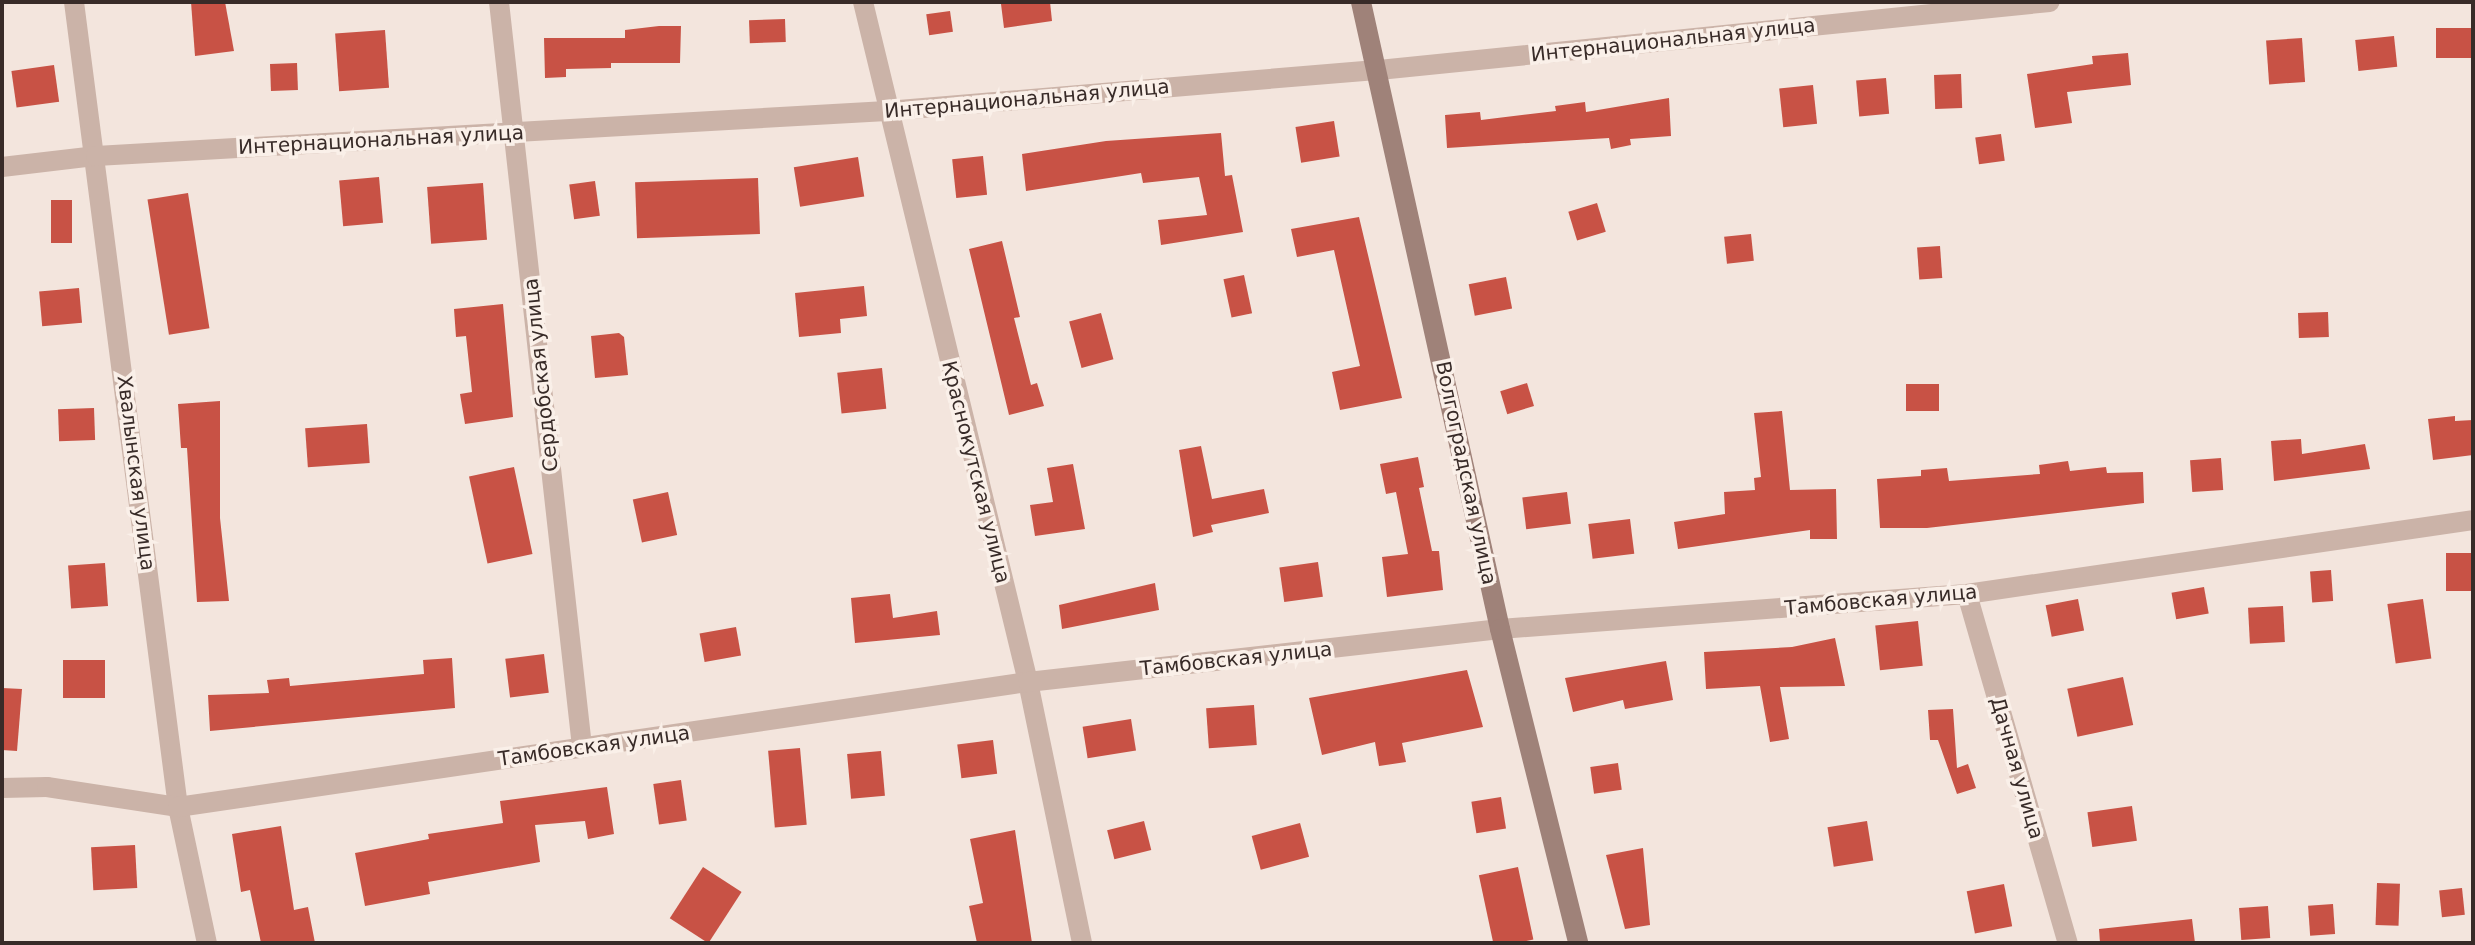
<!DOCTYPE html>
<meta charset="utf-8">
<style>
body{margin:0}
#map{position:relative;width:2475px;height:945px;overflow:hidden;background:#f3e5dd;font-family:"DejaVu Sans",sans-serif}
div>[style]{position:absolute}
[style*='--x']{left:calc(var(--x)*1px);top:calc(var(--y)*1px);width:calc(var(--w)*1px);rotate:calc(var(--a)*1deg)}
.building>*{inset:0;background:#c85245;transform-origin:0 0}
.street>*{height:20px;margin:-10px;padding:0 10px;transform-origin:10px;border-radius:10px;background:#cbb3a8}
.secondary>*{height:20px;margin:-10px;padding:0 10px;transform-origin:10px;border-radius:10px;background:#9f8279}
span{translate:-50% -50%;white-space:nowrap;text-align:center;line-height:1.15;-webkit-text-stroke:7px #faf0e9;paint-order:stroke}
.street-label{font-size:20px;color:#382b28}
.frame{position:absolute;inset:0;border:4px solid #382b28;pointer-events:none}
</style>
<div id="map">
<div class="building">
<div style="clip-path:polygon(191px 2px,225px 2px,234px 51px,195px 56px)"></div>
<div style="clip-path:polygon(1050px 2px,1052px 21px,1004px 28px,1001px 4px)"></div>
<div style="left:950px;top:11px;width:21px;height:24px;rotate:82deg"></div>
<div style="left:785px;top:19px;width:23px;height:36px;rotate:88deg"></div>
<div style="clip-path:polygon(659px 26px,681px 26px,680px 63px,611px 63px,611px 68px,566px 69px,566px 77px,545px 78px,544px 38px,625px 38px,625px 30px)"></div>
<div style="left:2436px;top:28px;width:37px;height:30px"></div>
<div style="left:385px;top:30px;width:58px;height:50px;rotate:86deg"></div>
<div style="left:2394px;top:36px;width:31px;height:39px;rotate:84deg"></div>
<div style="left:2302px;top:38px;width:44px;height:36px;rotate:86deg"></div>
<div style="clip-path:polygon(2128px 53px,2131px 85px,2067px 92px,2072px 123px,2035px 128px,2027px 74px,2093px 64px,2092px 56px)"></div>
<div style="left:297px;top:63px;width:27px;height:27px;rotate:88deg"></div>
<div style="left:54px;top:65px;width:37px;height:43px;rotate:82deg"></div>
<div style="left:1961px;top:74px;width:34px;height:27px;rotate:88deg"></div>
<div style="left:1886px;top:78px;width:36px;height:30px;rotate:85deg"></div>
<div style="left:1813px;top:85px;width:39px;height:34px;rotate:84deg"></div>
<div style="clip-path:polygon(1669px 98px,1671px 136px,1630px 139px,1631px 145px,1611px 149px,1609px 138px,1447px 148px,1445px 115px,1480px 112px,1481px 120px,1556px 111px,1555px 106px,1585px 102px,1586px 112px)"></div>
<div style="left:1334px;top:121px;width:36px;height:39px;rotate:81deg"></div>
<div style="clip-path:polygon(1221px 133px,1225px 176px,1232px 175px,1243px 232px,1161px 245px,1158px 220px,1207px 215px,1199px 177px,1143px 183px,1141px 173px,1026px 191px,1022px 154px,1106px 141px)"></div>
<div style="left:2001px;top:134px;width:27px;height:26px;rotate:82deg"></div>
<div style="left:983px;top:156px;width:39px;height:31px;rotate:84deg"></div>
<div style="left:858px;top:157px;width:40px;height:65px;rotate:81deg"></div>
<div style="left:379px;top:177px;width:46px;height:40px;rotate:85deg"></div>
<div style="left:758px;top:178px;width:56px;height:123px;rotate:88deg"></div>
<div style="left:595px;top:181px;width:35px;height:26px;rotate:82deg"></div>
<div style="left:483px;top:183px;width:57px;height:56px;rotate:86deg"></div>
<div style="left:188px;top:193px;width:137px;height:41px;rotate:81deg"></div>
<div style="left:51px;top:200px;width:21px;height:43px"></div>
<div style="left:1597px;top:203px;width:30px;height:30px;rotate:73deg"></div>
<div style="clip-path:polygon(1359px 217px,1402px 398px,1340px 410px,1332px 372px,1360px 366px,1334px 250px,1297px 257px,1291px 229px)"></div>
<div style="left:1751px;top:234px;width:27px;height:27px;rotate:84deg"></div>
<div style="clip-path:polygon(1002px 241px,1020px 317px,1014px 318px,1031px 385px,1037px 383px,1044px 406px,1009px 415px,969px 249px)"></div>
<div style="left:1940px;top:246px;width:32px;height:23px;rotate:86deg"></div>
<div style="left:1244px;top:275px;width:39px;height:21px;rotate:78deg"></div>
<div style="left:1506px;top:277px;width:32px;height:38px;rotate:79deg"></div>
<div style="clip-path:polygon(864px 286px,867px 316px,840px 319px,841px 333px,799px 337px,795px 293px)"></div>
<div style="left:79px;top:288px;width:35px;height:40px;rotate:85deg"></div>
<div style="clip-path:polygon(503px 304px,513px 417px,465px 424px,460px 394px,472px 392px,466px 336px,456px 337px,454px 309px)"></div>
<div style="left:2328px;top:312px;width:25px;height:30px;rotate:88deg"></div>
<div style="left:1101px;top:313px;width:48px;height:33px;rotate:75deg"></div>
<div style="clip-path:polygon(619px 333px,624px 337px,628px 375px,595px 378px,591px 336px)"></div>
<div style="left:882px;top:368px;width:41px;height:45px;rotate:84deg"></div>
<div style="left:1527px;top:383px;width:24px;height:28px;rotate:73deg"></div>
<div style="left:1906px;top:384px;width:33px;height:27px"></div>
<div style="clip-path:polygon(220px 401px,220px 518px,229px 601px,197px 602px,187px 448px,181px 448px,178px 404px)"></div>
<div style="left:94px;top:408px;width:32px;height:36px;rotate:88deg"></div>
<div style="clip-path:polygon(1782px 411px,1790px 490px,1836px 489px,1837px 539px,1810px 539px,1810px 530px,1678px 549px,1674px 522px,1725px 514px,1724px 492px,1755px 490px,1754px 478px,1761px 477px,1754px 413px)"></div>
<div style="clip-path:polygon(2455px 416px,2455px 421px,2473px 420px,2473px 455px,2433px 460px,2428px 419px)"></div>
<div style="left:367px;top:424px;width:39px;height:62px;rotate:86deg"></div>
<div style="clip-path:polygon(2301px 439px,2302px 454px,2365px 444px,2370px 469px,2274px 481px,2271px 441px)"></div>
<div style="clip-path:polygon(1201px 446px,1212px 499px,1264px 489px,1269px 513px,1211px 525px,1213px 532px,1193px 537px,1179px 450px)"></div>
<div style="clip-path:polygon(1418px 457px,1424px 487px,1419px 488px,1432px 551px,1439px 551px,1443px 590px,1387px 597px,1382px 557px,1408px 554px,1396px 492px,1386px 494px,1380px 464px)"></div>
<div style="left:2221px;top:458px;width:32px;height:31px;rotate:86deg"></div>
<div style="clip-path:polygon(2068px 461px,2070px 471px,2106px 467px,2107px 473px,2143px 472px,2144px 503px,1927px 528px,1880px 528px,1877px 479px,1921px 476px,1921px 470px,1947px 468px,1949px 481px,2040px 474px,2039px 465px)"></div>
<div style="clip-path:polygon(1073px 464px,1085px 529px,1035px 536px,1030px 505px,1053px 502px,1047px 468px)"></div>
<div style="left:514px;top:467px;width:89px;height:46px;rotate:78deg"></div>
<div style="left:668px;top:492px;width:44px;height:36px;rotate:78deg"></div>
<div style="left:1567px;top:492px;width:32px;height:45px;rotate:83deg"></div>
<div style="left:1630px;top:519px;width:35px;height:42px;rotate:83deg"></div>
<div style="left:2473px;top:553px;width:38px;height:27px;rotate:90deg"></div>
<div style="left:1318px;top:562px;width:35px;height:39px;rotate:82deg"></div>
<div style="left:105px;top:563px;width:43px;height:37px;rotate:86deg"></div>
<div style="left:2331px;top:570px;width:31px;height:21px;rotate:86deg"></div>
<div style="clip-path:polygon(1155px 583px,1159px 610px,1062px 629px,1059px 605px)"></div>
<div style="left:2204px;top:587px;width:27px;height:33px;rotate:80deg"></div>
<div style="clip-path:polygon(890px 594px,893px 618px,937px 611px,940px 635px,855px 643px,851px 598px)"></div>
<div style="left:2078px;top:599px;width:32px;height:33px;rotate:79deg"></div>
<div style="left:2423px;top:599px;width:60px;height:36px;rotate:82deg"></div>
<div style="left:2283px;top:606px;width:36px;height:35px;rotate:87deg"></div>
<div style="left:1918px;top:621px;width:45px;height:43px;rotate:84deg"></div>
<div style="left:736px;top:627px;width:29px;height:37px;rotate:80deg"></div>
<div style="clip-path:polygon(1835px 638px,1845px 686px,1780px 687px,1789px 739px,1770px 742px,1760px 686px,1706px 689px,1704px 652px,1792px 647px)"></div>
<div style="left:544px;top:654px;width:39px;height:39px;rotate:83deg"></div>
<div style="clip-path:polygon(452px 658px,455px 708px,210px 731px,208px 695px,269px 693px,267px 680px,289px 678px,290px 686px,424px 674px,423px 660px)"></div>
<div style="left:63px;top:660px;width:42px;height:38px"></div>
<div style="clip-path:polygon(1666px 661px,1673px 700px,1625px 709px,1623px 700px,1573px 712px,1565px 678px)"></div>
<div style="clip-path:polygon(1467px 670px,1483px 727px,1402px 743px,1406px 762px,1379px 766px,1375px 742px,1322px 755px,1309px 698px)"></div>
<div style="left:2123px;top:677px;width:49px;height:57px;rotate:78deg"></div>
<div style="clip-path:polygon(2px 688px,22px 689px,17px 751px,2px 750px)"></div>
<div style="left:1254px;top:705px;width:40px;height:48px;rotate:86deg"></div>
<div style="clip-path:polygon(1953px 709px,1957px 768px,1968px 764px,1976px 788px,1957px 794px,1938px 740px,1930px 740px,1928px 710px)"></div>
<div style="left:1131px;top:719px;width:32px;height:49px;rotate:81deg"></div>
<div style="left:993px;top:740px;width:34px;height:36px;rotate:83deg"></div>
<div style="left:800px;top:748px;width:77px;height:32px;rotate:85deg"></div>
<div style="left:881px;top:751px;width:45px;height:34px;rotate:85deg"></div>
<div style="left:1618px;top:763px;width:27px;height:28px;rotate:82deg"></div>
<div style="left:681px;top:780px;width:41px;height:28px;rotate:82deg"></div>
<div style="clip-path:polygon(607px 787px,614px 834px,588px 839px,585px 821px,535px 825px,540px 862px,428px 882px,430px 894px,365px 906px,355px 853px,429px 839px,428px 834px,503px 823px,500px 801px)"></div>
<div style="left:1501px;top:797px;width:32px;height:30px;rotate:81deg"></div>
<div style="left:2132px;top:806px;width:35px;height:45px;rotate:82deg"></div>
<div style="left:1144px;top:821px;width:30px;height:38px;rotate:76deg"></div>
<div style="left:1867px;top:821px;width:40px;height:40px;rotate:81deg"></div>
<div style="left:1300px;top:823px;width:35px;height:50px;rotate:75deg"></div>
<div style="clip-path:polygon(281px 826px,294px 910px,308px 907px,315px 943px,261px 943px,250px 890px,241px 892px,232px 834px)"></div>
<div style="clip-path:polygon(1015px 830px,1032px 943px,977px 943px,969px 906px,983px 903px,970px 839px)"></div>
<div style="left:135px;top:845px;width:43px;height:44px;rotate:87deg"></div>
<div style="clip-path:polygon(1643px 848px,1650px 925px,1625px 929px,1606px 855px)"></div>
<div style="left:703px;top:867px;width:46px;height:61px;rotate:33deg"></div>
<div style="left:1518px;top:867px;width:74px;height:40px;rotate:78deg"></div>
<div style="left:2377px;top:883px;width:23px;height:42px;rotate:2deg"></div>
<div style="left:2004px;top:884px;width:43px;height:38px;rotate:79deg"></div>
<div style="left:2462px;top:888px;width:27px;height:23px;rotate:84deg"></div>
<div style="left:2333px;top:904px;width:30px;height:25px;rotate:86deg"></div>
<div style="left:2268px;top:906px;width:32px;height:29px;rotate:86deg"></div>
<div style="clip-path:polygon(2192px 919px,2195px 943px,2100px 943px,2099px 929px)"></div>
</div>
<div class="street">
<div style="--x:74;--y:2;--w:812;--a:82.64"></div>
<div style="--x:178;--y:807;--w:139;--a:78"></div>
<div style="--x:499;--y:2;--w:750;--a:83.64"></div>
<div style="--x:863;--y:2;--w:700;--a:76.36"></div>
<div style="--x:1028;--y:682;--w:267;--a:78.3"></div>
<div style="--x:2;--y:167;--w:95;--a:-6.7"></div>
<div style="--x:96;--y:156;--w:792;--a:-3.26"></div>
<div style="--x:887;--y:111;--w:494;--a:-4.8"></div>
<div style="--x:1379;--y:70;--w:674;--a:-5.79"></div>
<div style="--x:1967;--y:594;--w:363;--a:73.9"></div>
<div style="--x:2;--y:788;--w:45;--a:-1.3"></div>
<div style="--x:47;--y:787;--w:133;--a:8.7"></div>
<div style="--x:178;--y:807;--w:859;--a:-8.37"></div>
<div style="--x:1028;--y:682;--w:475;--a:-6.4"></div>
<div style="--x:1500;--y:629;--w:468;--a:-4.3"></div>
<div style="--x:1967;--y:594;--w:511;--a:-8.32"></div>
</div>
<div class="secondary">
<div style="--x:1361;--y:2;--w:642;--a:77.5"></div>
<div style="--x:1500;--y:629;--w:324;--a:76"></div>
</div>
<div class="street-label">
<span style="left:1673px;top:40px;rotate:-6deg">Интернациональная улица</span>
<span style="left:1027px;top:99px;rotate:-5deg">Интернациональная улица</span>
<span style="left:381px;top:140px;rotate:-3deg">Интернациональная улица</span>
<span style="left:541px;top:375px;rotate:-96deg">Сердобская улица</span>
<span style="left:976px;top:472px;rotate:76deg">Краснокутская улица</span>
<span style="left:136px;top:473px;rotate:83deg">Хвалынская улица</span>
<span style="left:1466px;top:473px;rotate:78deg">Волгоградская улица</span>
<span style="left:1881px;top:600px;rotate:-5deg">Тамбовская улица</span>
<span style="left:1236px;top:659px;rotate:-6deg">Тамбовская улица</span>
<span style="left:594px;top:746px;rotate:-8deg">Тамбовская улица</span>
<span style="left:2017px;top:768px;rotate:74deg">Дачная улица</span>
</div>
<div class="frame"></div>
</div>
